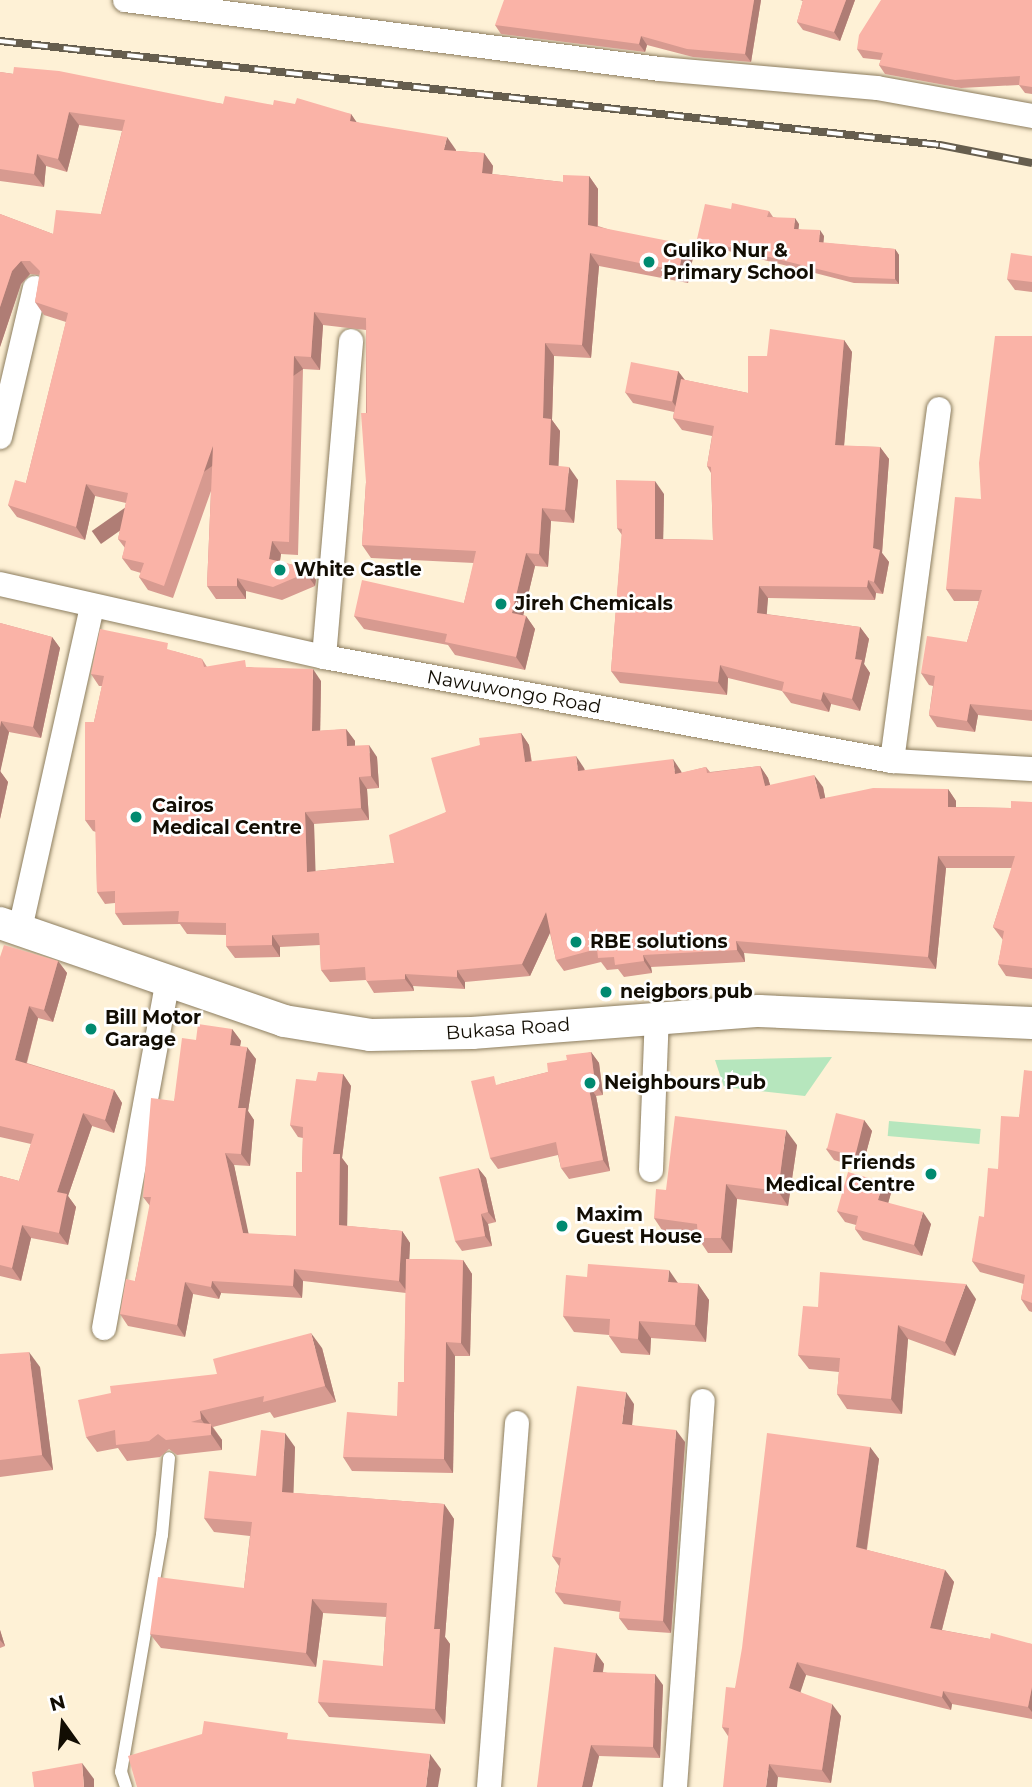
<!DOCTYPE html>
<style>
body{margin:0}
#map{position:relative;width:1032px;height:1787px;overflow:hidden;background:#fef1d6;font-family:Montserrat,sans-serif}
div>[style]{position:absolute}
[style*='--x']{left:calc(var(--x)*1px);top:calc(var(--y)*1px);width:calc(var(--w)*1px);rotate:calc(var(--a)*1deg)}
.green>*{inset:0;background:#b6e6bd;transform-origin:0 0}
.roads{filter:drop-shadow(0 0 2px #8c7d5f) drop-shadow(0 0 2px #8c7d5f)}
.service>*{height:12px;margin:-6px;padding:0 6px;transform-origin:6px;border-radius:6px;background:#fff}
.minor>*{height:24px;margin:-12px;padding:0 12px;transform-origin:12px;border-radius:12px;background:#fff}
.tertiary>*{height:32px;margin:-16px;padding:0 16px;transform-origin:16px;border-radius:16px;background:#fff}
.rail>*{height:8px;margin-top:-4px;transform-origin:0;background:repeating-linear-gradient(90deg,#fff 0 16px,#665e4e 0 32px);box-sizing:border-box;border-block:2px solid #665e4e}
.wall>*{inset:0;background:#d79a90}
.shaded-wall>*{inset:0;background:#af7d75;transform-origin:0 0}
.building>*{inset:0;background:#fab3a7;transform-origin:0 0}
.dots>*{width:19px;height:19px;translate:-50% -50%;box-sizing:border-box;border:4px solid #fff;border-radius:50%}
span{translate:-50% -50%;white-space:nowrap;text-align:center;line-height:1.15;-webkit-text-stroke:5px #fff;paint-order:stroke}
.poi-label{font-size:19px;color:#120d03;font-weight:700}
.left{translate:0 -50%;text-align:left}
.right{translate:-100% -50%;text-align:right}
.street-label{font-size:19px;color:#120d03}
.north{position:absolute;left:28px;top:1689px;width:70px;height:70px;-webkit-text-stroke:5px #fff;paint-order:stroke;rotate:345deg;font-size:19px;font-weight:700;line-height:28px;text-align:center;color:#120d03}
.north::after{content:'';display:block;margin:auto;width:24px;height:32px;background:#120d03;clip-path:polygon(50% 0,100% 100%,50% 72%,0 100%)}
</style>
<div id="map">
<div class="green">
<div style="clip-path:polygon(832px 1057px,805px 1096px,724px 1087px,715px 1060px)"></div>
<div style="left:889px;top:1121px;width:92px;height:15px;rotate:5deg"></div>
</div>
<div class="roads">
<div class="service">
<div style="--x:126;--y:1787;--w:16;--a:-108"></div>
<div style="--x:121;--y:1772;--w:241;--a:-80.2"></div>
<div style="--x:162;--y:1535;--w:77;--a:-84.8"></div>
</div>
<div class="minor">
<div style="--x:125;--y:0;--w:539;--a:7.35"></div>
<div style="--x:660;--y:69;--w:218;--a:5"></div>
<div style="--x:877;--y:88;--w:158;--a:10.2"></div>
<div style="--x:0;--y:437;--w:153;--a:-76.8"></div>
<div style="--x:0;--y:584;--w:332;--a:12.7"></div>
<div style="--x:324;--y:657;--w:577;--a:10.38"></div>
<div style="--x:892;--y:761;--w:140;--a:3.3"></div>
<div style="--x:324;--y:657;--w:317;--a:-85.1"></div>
<div style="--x:892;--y:761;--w:355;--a:-82.4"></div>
<div style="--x:20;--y:929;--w:329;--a:-77.4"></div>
<div style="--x:651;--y:1170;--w:154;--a:-87.8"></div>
<div style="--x:104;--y:1328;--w:354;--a:-79.6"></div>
<div style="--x:489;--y:1787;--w:365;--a:-85.6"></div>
<div style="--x:675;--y:1787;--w:387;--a:-85.9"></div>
</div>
<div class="tertiary">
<div style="--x:0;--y:923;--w:300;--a:19"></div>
<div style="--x:284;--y:1021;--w:87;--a:9.2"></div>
<div style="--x:370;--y:1035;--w:102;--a:-1.1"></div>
<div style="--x:472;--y:1033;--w:288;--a:-4.4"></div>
<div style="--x:759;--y:1011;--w:273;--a:2.5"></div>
</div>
</div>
<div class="rail">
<div style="--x:0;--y:41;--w:946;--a:6.31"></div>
<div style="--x:940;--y:145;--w:94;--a:11.1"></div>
</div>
<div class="wall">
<div style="clip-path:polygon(761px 0,751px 62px,693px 57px,647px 45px,645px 52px,501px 34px,495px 25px)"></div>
<div style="clip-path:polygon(800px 0,855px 0,840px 41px,803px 30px,797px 22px,803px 1px)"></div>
<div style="clip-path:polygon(1032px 0,1032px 94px,1025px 93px,1019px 85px,961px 88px,885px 74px,879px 65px,881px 60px,863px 58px,857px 49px)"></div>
<div style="clip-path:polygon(0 72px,223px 104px,273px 105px,351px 114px,356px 122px,456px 150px,456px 151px,484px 153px,493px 166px,492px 174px,563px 182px,589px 176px,598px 189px,598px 226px,693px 257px,688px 283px,599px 266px,591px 358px,554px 356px,552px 420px,560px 431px,558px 466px,578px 480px,574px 523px,551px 521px,548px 567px,535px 566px,523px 615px,526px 616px,535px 629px,525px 670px,455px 655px,448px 645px,364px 629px,354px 616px,464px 603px,474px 563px,371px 558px,362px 545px,366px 482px,366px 330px,323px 325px,320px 370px,303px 369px,298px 555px,281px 554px,280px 562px,307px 568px,316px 580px,315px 586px,282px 600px,246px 591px,246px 599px,216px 599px,207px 586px,211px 491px,173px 598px,148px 590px,139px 577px,141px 573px,131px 570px,122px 558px,125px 548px,118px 539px,126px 503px,95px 496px,85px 540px,17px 517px,8px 505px,26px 483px,66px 322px,44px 315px,35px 302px,40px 275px,30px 274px,21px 284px,0 347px,0 214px,53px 234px,101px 214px,122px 131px,79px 125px,67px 172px,46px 166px,44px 187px,0 181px)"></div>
<div style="clip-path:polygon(731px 209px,769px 211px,773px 217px,799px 224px,798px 229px,824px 236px,823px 243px,895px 249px,899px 255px,899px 284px,854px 283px,701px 244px,697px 239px)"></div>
<div style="clip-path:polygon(1032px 256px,1032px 292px,1015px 290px,1007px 279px)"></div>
<div style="clip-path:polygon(1032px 336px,1032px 721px,978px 715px,975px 732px,937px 727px,929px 715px,933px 686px,929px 685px,921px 673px,967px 642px,979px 601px,954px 601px,946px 589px,981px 499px)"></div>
<div style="clip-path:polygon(844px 340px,852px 352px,844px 446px,880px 447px,889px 459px,882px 553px,889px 562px,883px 594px,876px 593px,875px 600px,768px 598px,766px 614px,860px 627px,869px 639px,864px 664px,870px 673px,860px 711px,831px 704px,829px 712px,791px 703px,782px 691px,728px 678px,727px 695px,620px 683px,611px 671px,622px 535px,617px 528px,664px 494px,663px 539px,713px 540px,711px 473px,707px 466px,712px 436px,682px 430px,673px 418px,674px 412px,633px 403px,625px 392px,678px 371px,685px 380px,748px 393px,767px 356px)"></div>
<div style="clip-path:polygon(0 623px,52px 637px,60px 648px,41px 738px,9px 732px,0 771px,8px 782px,0 819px)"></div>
<div style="clip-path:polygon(173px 651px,202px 659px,207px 667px,249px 667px,321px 681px,320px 731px,346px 729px,355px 741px,355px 746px,377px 757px,379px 788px,367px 789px,369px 820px,314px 824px,315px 871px,394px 863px,446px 812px,480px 745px,521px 733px,529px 745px,532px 762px,584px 768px,585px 770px,681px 771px,682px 773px,706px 767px,710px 772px,760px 766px,768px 778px,770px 785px,823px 787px,825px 798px,948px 789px,956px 801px,956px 807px,1011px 808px,1032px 802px,1032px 979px,1006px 976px,998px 964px,1003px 940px,993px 927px,1012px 868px,946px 868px,936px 969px,744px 953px,745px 962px,651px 967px,652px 973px,624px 977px,618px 969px,607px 970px,601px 962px,564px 971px,556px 960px,550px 933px,530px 976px,465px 982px,465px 989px,413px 986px,414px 991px,374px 993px,366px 980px,330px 982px,321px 970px,320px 945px,280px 947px,280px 957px,235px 958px,226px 946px,226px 935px,187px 934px,180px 924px,123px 925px,115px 913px,115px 903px,105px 904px,97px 892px,96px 832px,93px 831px,85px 820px,94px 722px,102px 686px,99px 686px,91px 674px)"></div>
<div style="clip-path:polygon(0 957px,58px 961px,67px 973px,53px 1022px,38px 1018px,27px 1063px,114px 1090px,122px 1103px,114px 1133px,92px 1126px,68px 1196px,76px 1207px,68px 1245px,31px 1238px,21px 1281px,0 1276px,0 1176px,19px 1181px,31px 1144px,0 1137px)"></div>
<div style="clip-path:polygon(232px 1029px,241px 1041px,240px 1046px,256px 1059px,248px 1111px,254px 1120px,250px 1166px,234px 1165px,248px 1234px,296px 1236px,302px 1172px,303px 1138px,298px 1137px,290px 1125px,316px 1081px,343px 1074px,351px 1086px,342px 1158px,348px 1166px,347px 1226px,402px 1231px,410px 1243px,409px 1259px,463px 1260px,472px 1274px,470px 1356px,455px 1356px,453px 1473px,352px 1471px,343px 1457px,397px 1416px,404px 1382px,406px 1293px,303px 1281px,302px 1298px,221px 1293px,219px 1299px,193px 1294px,185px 1337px,128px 1326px,120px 1314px,135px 1281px,150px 1206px,143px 1197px,174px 1101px,196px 1040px)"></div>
<div style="clip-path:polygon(591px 1052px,599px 1063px,603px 1095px,596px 1096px,610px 1171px,569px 1179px,561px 1168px,558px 1155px,498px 1169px,490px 1158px,500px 1084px,548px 1072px,567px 1060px)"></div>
<div style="clip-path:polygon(1032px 1071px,1032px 1312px,1029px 1311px,1021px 1299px,1024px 1284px,980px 1272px,972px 1261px,998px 1169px,1019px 1117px)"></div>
<div style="clip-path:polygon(864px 1120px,872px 1131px,862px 1168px,834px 1160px,826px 1149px)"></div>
<div style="clip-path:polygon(797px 1145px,788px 1206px,737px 1199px,732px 1253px,708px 1253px,698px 1238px,664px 1233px,654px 1218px,666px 1190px)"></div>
<div style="clip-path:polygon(478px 1168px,486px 1178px,496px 1222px,488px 1224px,492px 1246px,462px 1251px,455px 1241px)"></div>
<div style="clip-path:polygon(891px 1193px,888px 1203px,931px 1224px,922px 1256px,863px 1240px,855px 1229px,856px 1225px,845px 1222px,837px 1211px)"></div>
<div style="clip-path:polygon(678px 1283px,698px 1284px,709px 1300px,706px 1342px,651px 1338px,650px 1355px,621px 1353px,609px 1336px,609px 1335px,574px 1332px,563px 1316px)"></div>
<div style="clip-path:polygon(976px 1299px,955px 1356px,908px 1339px,902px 1414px,847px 1409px,837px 1394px,839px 1372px,809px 1369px,798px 1355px,818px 1307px)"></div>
<div style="clip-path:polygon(322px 1348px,336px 1402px,274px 1418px,270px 1412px,213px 1427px,222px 1440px,222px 1450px,177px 1455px,169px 1449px,160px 1457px,127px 1461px,118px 1448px,97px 1452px,86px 1437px,217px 1374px)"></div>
<div style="clip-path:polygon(0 1354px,40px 1367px,53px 1470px,0 1477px)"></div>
<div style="clip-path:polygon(634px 1404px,632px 1425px,685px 1442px,671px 1633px,628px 1630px,619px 1618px,620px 1612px,564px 1604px,555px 1592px,559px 1566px,552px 1556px)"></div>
<div style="clip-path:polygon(295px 1447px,293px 1493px,444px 1504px,454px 1519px,445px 1637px,450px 1644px,445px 1724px,329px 1717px,318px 1702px,383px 1666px,386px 1617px,323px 1613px,316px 1667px,161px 1648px,150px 1634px,244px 1588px,250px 1536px,214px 1532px,204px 1518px,256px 1476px)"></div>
<div style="clip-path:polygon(870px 1447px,879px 1459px,867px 1550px,945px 1570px,954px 1582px,942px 1630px,990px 1639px,1032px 1644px,1032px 1719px,952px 1704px,951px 1710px,806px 1675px,800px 1692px,841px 1716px,831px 1783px,778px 1777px,728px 1736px,722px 1727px,735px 1688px)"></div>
<div style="clip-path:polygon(0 1630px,5px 1646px,0 1648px)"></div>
<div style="clip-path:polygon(596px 1653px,604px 1664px,603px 1672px,663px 1685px,660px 1758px,599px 1756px,592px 1787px,537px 1787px)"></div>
</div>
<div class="shaded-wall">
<div style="clip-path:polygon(754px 0,761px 0,751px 62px,745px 54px)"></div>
<div style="clip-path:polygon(846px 0,855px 0,840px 41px,834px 32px)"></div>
<div style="clip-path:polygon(641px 36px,647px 45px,645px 52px,639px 44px)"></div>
<div style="clip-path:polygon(69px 112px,79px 125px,67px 172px,58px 159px)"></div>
<div style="clip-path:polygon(351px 114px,360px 127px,350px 121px)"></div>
<div style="clip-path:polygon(447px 137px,456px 150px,453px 163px,444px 150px)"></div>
<div style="clip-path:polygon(484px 153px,493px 166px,491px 186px,482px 173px)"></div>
<div style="clip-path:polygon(37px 154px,46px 166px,44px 187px,34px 174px)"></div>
<div style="clip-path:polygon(589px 176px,598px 189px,597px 237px,588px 225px)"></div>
<div style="clip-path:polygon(795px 218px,799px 224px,798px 235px,794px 229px)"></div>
<div style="clip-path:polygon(820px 230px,824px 236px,823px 248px,819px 242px)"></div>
<div style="clip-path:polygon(684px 244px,693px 257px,688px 283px,679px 271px)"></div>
<div style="clip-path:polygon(895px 249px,899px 255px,899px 284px,895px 279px)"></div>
<div style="clip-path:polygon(590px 253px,599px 266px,591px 358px,582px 345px)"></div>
<div style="clip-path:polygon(21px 261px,30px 274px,21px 284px,0 347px,0 307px,12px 271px)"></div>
<div style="clip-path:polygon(314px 312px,323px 325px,320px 370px,311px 357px)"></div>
<div style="clip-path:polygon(844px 340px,852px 352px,843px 458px,835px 445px)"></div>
<div style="clip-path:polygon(545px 343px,554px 356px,552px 420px,560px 431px,558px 478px,549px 465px,543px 418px)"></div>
<div style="left:294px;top:356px;width:16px;height:186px;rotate:55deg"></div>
<div style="clip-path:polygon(678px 371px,686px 382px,680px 413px,672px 401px)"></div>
<div style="left:213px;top:446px;width:16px;height:148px;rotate:55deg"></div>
<div style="clip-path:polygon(880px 447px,889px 459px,882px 553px,889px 562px,883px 594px,874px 582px,873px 548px)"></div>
<div style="clip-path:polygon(569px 467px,578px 480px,574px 523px,565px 510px)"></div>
<div style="clip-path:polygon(655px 481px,664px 494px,663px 551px,655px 539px)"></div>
<div style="clip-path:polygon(86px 484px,95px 496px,85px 540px,76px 527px)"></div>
<div style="clip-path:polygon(542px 508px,551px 521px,548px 567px,539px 554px)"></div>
<div style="clip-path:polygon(272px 541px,281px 554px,278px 572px,269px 559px)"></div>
<div style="clip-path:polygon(526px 553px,535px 566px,521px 625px,512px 613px)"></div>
<div style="clip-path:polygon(307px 568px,316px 580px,315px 586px,306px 573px)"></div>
<div style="clip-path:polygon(237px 578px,246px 591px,246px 599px,237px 586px)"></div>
<div style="clip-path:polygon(868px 580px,876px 593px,875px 600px,867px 587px)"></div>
<div style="clip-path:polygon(759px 586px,768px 598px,766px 625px,757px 613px)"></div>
<div style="clip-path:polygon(526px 616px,535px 629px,525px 670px,516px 657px)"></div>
<div style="clip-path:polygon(860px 627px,869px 639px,864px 664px,870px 673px,860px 711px,852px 699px,855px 659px)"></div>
<div style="clip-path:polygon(52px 637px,60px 648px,41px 738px,33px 727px)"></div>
<div style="clip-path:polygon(720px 665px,728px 678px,727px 695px,718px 682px)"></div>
<div style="clip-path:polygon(313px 669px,321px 681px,320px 743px,312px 731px)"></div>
<div style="clip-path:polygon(823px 692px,831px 704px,829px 712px,821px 700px)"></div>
<div style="clip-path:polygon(970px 704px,978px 715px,975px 732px,967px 721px)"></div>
<div style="clip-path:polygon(1px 721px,9px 732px,0 773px,0 727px)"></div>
<div style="clip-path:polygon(346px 729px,355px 741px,355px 758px,347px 746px)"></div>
<div style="clip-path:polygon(521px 733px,529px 745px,533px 774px,525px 762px)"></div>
<div style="clip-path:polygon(369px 745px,377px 757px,379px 788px,371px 776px)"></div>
<div style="clip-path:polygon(576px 756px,584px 768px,586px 783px,578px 771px)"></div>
<div style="clip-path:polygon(673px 759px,681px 771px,683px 786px,675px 774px)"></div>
<div style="clip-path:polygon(760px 766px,768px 778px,774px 798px,765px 786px)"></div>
<div style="clip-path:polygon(0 771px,8px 782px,0 819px)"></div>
<div style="clip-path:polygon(814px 775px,823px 787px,828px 811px,820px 799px)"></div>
<div style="clip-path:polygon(359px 777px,367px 789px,369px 820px,361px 808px)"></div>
<div style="clip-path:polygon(948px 789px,956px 801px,956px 819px,948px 807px)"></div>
<div style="clip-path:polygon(305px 812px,314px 824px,316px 884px,307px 872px)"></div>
<div style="clip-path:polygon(938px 856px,946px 868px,936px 969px,928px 957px)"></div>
<div style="clip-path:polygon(546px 912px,554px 924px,530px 976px,522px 964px)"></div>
<div style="clip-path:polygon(272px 935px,280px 947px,280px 957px,272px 945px)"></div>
<div style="clip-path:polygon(736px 941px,744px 953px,745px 962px,737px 950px)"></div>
<div style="clip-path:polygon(643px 955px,651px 967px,652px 973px,644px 961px)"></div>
<div style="clip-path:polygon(58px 961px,67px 973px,53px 1022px,44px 1010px)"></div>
<div style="clip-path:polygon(457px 970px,465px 982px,465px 989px,457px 977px)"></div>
<div style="clip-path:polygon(405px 974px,413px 986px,414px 991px,405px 979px)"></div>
<div style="clip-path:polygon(29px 1006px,38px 1018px,24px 1072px,15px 1060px)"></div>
<div style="clip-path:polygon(232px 1029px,241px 1041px,238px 1057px,230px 1045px)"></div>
<div style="clip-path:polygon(247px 1047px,256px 1059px,248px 1111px,254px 1120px,250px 1166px,241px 1154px,238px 1108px)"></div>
<div style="clip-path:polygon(591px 1052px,599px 1063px,603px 1095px,595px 1083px)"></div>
<div style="clip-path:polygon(343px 1074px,351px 1086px,342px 1158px,348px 1166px,347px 1237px,339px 1225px,333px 1154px)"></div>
<div style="clip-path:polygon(588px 1084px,596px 1096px,610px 1171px,603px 1160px)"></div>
<div style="clip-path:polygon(114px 1090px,122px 1103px,114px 1133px,105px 1120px)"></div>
<div style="clip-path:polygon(83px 1113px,92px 1126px,68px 1196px,76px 1207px,68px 1245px,59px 1233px,57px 1192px)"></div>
<div style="clip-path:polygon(864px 1120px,872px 1131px,862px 1168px,854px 1157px)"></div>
<div style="clip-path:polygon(786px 1130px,797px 1145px,788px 1206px,778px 1191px)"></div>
<div style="clip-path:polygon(225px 1153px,234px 1165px,251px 1245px,243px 1233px)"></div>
<div style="clip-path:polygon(478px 1168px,486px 1178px,496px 1222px,488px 1212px)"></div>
<div style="clip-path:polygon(883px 1182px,891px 1193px,886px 1211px,878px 1200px)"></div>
<div style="clip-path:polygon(726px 1184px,737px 1199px,732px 1253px,721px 1238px)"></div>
<div style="clip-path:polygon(923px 1212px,931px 1224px,922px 1256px,914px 1245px)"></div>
<div style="clip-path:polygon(481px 1214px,488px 1224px,492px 1246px,485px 1236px)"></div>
<div style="clip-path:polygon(22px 1225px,31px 1238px,21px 1281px,12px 1268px)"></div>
<div style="clip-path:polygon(402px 1231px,410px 1243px,408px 1293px,399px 1281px)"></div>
<div style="clip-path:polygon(463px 1260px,472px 1274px,470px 1356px,461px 1343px)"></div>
<div style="clip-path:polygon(294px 1269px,303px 1281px,302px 1298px,293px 1286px)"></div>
<div style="clip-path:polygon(669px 1270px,680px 1286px,668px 1282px)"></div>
<div style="clip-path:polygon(212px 1281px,221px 1293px,219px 1299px,211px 1287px)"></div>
<div style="clip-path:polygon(185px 1282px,193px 1294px,185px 1337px,177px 1325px)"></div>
<div style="clip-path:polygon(698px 1284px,709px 1300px,706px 1342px,695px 1325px)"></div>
<div style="clip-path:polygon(966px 1284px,976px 1299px,955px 1356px,945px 1342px)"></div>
<div style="clip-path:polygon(639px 1321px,651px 1338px,650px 1355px,638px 1339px)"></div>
<div style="clip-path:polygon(898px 1325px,908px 1339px,902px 1414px,891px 1399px)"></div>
<div style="clip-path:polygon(311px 1333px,322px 1348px,336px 1402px,325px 1386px)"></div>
<div style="clip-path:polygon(446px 1342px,455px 1356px,453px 1473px,444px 1459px)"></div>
<div style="clip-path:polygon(29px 1352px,40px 1367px,53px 1470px,42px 1455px)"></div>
<div style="clip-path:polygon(626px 1392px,634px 1404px,631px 1436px,622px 1424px)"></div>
<div style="clip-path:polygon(200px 1411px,222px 1440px,222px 1450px,201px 1419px)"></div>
<div style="clip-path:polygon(676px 1430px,685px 1442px,671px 1633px,663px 1621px)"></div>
<div style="clip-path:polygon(285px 1433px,295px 1447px,293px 1507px,282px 1492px)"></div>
<div style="clip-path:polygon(870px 1447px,879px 1459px,865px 1560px,856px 1547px)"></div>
<div style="clip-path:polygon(444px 1504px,454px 1519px,445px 1637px,450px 1644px,445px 1724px,435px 1709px,434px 1629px)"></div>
<div style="clip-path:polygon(945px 1570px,954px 1582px,939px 1641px,930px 1628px)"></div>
<div style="clip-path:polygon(312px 1599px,323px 1613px,316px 1667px,306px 1653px)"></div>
<div style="clip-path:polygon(0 1630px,5px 1646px,0 1640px)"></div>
<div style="clip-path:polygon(596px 1653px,604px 1664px,601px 1683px,593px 1672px)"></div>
<div style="clip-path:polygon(797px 1662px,806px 1675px,798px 1700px,789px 1688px)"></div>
<div style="clip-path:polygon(655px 1674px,663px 1685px,660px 1758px,653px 1747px)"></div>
<div style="clip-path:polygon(1032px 1687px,1032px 1712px,1028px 1707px)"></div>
<div style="clip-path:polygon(943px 1691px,952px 1704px,951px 1710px,942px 1697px)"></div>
<div style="clip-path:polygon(832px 1704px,841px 1716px,831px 1783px,822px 1770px)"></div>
<div style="clip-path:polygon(591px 1745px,599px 1756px,592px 1787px,582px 1787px)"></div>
<div style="clip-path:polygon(430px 1754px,441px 1769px,438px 1787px,426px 1787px)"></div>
<div style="clip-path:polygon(82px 1763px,94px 1779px,94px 1787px,84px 1787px)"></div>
<div style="clip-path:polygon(769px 1764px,778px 1777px,777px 1787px,766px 1787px)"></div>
</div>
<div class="building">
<div style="clip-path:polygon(504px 0,754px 0,745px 54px,687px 49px,641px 36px,639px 44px,495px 25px)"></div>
<div style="clip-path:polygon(803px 0,846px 0,834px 32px,797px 22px)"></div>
<div style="clip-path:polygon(881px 0,1032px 0,1032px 87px,1019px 85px,1020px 76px,955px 80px,879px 65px,883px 53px,857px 49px,859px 35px)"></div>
<div style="clip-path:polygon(14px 67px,59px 71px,223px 104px,225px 96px,273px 105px,274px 100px,295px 104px,297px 98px,351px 114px,350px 121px,447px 137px,444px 150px,484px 153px,482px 173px,563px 182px,563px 175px,589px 176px,588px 225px,684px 244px,679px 271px,590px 253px,582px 345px,545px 343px,543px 418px,551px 419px,549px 465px,569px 467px,565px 510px,542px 508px,539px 554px,526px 553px,512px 613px,526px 616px,516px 657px,445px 642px,447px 634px,354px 616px,362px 580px,464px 603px,476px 551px,362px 545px,366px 482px,361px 413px,367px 413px,366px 318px,314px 312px,311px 357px,294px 356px,289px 542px,272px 541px,269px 559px,307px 568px,306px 573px,273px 587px,237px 578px,237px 586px,207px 586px,213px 446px,164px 586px,139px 577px,144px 563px,122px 558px,126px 541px,118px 539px,128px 493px,86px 484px,76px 527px,8px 505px,15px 480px,26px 483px,68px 313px,35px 302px,40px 271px,30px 261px,21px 261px,12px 271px,0 307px,0 214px,53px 234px,56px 210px,101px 214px,125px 120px,69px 112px,58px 159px,37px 154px,34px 174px,0 169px,0 72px,13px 74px)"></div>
<div style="clip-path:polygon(732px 203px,769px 211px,767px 217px,795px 218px,794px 229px,820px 230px,819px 242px,895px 249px,895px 279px,850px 277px,697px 239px,705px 204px,731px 209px)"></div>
<div style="clip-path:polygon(1011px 253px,1032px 256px,1032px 282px,1007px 279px)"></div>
<div style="clip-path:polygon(770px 329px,844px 340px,835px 445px,880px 447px,873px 548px,880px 550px,874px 582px,868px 580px,867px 587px,759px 586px,757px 613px,860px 627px,855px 659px,862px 660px,852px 699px,823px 692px,821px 700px,782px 691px,784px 682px,720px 665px,718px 682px,611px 671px,622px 529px,617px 528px,616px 480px,655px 481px,655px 539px,713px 540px,711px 467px,707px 466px,714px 426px,673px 418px,681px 379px,748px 393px,748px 356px,767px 356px)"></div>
<div style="clip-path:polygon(995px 336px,1032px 336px,1032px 710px,970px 704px,967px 721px,929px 715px,935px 676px,921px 673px,927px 636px,967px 642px,982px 590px,946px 589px,955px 497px,981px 499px,979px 463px)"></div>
<div style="left:631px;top:362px;width:48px;height:31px;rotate:11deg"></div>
<div style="clip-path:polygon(0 623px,52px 637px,33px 727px,1px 721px,0 727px)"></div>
<div style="clip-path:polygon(100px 629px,168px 643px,167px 649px,202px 659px,204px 667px,245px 660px,246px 667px,313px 669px,312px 731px,346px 729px,347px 746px,369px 745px,371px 776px,359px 777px,361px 808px,305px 812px,307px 872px,394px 863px,389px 835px,446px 812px,431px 758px,480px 745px,479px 738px,521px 733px,525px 762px,576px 756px,578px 771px,673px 759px,675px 774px,706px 767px,707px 773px,760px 766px,765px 786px,814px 775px,820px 799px,873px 788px,948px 789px,948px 807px,1011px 808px,1011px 801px,1032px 802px,1032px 968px,998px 964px,1004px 931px,993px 927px,1015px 856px,938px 856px,928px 957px,736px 941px,737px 950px,643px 955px,644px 961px,615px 965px,614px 957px,598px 958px,597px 949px,556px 960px,546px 912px,522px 964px,457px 970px,457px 977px,405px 974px,405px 979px,366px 981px,365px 967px,321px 970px,319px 933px,272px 935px,272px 945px,226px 946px,226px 923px,178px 922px,179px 911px,115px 913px,115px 891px,97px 892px,95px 820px,85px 820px,85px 722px,94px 722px,104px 676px,91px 674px)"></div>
<div style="clip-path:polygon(4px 945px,58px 961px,44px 1010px,29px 1006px,15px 1060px,114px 1090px,105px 1120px,83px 1113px,57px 1192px,67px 1194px,59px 1233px,22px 1225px,12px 1268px,0 1265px,0 1176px,19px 1181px,34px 1134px,0 1126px,0 957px)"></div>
<div style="clip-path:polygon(198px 1024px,232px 1029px,230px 1045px,247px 1047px,238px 1108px,246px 1108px,241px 1154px,225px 1153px,243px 1233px,296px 1236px,296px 1172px,302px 1172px,303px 1127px,290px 1125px,296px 1079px,316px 1081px,318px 1072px,343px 1074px,333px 1154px,340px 1154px,339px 1225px,402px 1231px,399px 1281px,294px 1269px,293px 1286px,212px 1281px,211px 1287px,185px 1282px,177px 1325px,120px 1314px,126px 1279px,135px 1281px,151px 1197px,143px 1197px,151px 1098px,174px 1101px,182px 1038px,196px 1040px)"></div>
<div style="clip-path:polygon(591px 1052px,595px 1083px,588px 1084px,603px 1160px,561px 1168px,556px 1142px,490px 1158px,471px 1081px,494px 1076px,496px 1085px,548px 1072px,547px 1063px,567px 1060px,566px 1055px)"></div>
<div style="clip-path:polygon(1024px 1070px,1032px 1071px,1032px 1303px,1021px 1299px,1025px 1275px,972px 1261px,979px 1216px,984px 1217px,988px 1168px,998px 1169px,1001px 1116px,1019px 1117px)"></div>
<div style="left:836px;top:1113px;width:29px;height:37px;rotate:14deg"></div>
<div style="clip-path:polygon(675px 1116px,786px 1130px,778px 1191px,726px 1184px,721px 1238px,698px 1238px,697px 1224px,654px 1218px,656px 1189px,666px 1190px)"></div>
<div style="clip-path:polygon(478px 1168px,488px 1212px,481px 1214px,485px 1236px,455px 1241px,439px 1177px)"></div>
<div style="clip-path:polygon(848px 1172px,883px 1182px,878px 1200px,923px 1212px,914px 1245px,855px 1229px,858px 1216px,837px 1211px)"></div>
<div style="clip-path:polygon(406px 1259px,463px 1260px,461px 1343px,446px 1342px,444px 1459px,343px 1457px,347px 1412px,397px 1416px,398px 1382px,404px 1382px)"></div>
<div style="clip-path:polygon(588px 1264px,669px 1270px,668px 1282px,698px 1284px,695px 1325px,639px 1321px,638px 1339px,609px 1336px,610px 1319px,563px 1316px,566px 1275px,587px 1277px)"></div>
<div style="clip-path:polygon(820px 1272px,966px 1284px,945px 1342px,898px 1325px,891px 1399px,837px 1394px,840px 1358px,798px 1355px,803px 1306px,818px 1307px)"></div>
<div style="clip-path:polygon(311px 1333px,325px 1386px,263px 1402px,264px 1396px,200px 1411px,201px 1419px,191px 1422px,211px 1424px,211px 1435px,166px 1440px,158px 1434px,149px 1441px,116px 1445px,115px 1430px,86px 1437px,78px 1400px,111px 1393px,110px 1386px,217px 1374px,213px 1359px)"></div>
<div style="clip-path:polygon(29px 1352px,42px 1455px,0 1460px,0 1354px)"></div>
<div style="clip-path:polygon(577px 1386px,626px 1392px,622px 1424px,676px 1430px,663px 1621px,619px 1618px,621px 1601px,555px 1592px,561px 1558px,552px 1556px)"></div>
<div style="clip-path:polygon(261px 1430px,285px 1433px,282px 1492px,444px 1504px,434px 1629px,440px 1629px,435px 1709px,318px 1702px,323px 1660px,383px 1666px,387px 1603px,312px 1599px,306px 1653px,150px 1634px,158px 1577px,244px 1588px,252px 1522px,204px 1518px,209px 1471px,256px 1476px)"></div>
<div style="clip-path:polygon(767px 1433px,870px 1447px,856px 1547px,945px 1570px,930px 1628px,990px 1639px,991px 1633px,1032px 1644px,1032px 1687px,1028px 1707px,943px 1691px,942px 1697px,797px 1662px,789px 1688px,832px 1704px,822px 1770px,769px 1764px,766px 1787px,723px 1787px,729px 1728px,722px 1727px,726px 1687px,735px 1688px,742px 1648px)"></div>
<div style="clip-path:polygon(554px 1647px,596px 1653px,593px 1672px,655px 1674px,653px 1747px,591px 1745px,582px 1787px,537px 1787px)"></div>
<div style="clip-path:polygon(204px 1721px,288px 1733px,287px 1739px,430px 1754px,426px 1787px,137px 1787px,128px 1756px,202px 1734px)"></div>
<div style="clip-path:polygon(82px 1763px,84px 1787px,34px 1787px,32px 1772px)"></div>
</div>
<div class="dots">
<div style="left:649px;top:262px;background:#008a70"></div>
<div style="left:280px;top:570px;background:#008a70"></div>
<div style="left:501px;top:604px;background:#008a70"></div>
<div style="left:136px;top:817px;background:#008a70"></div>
<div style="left:576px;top:942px;background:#008a70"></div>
<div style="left:606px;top:992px;background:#008a70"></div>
<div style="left:91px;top:1029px;background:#008a70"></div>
<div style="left:590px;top:1083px;background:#008a70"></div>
<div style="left:931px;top:1174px;background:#008a70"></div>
<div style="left:562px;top:1226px;background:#008a70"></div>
</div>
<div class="poi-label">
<span class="left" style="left:663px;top:262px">Guliko Nur &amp;<br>Primary School</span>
<span class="left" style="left:294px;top:570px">White Castle</span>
<span class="left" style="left:515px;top:604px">Jireh Chemicals</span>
<span class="left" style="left:152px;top:817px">Cairos<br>Medical Centre</span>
<span class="left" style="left:590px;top:942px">RBE solutions</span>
<span class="left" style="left:620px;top:992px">neigbors pub</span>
<span class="left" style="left:105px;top:1029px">Bill Motor<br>Garage</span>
<span class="left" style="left:604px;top:1083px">Neighbours Pub</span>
<span class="right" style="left:915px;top:1174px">Friends<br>Medical Centre</span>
<span class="left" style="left:576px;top:1226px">Maxim<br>Guest House</span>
</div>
<div class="street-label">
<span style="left:514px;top:692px;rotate:10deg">Nawuwongo Road</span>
<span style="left:508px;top:1029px;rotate:-4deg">Bukasa Road</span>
</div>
<div class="north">N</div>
</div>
